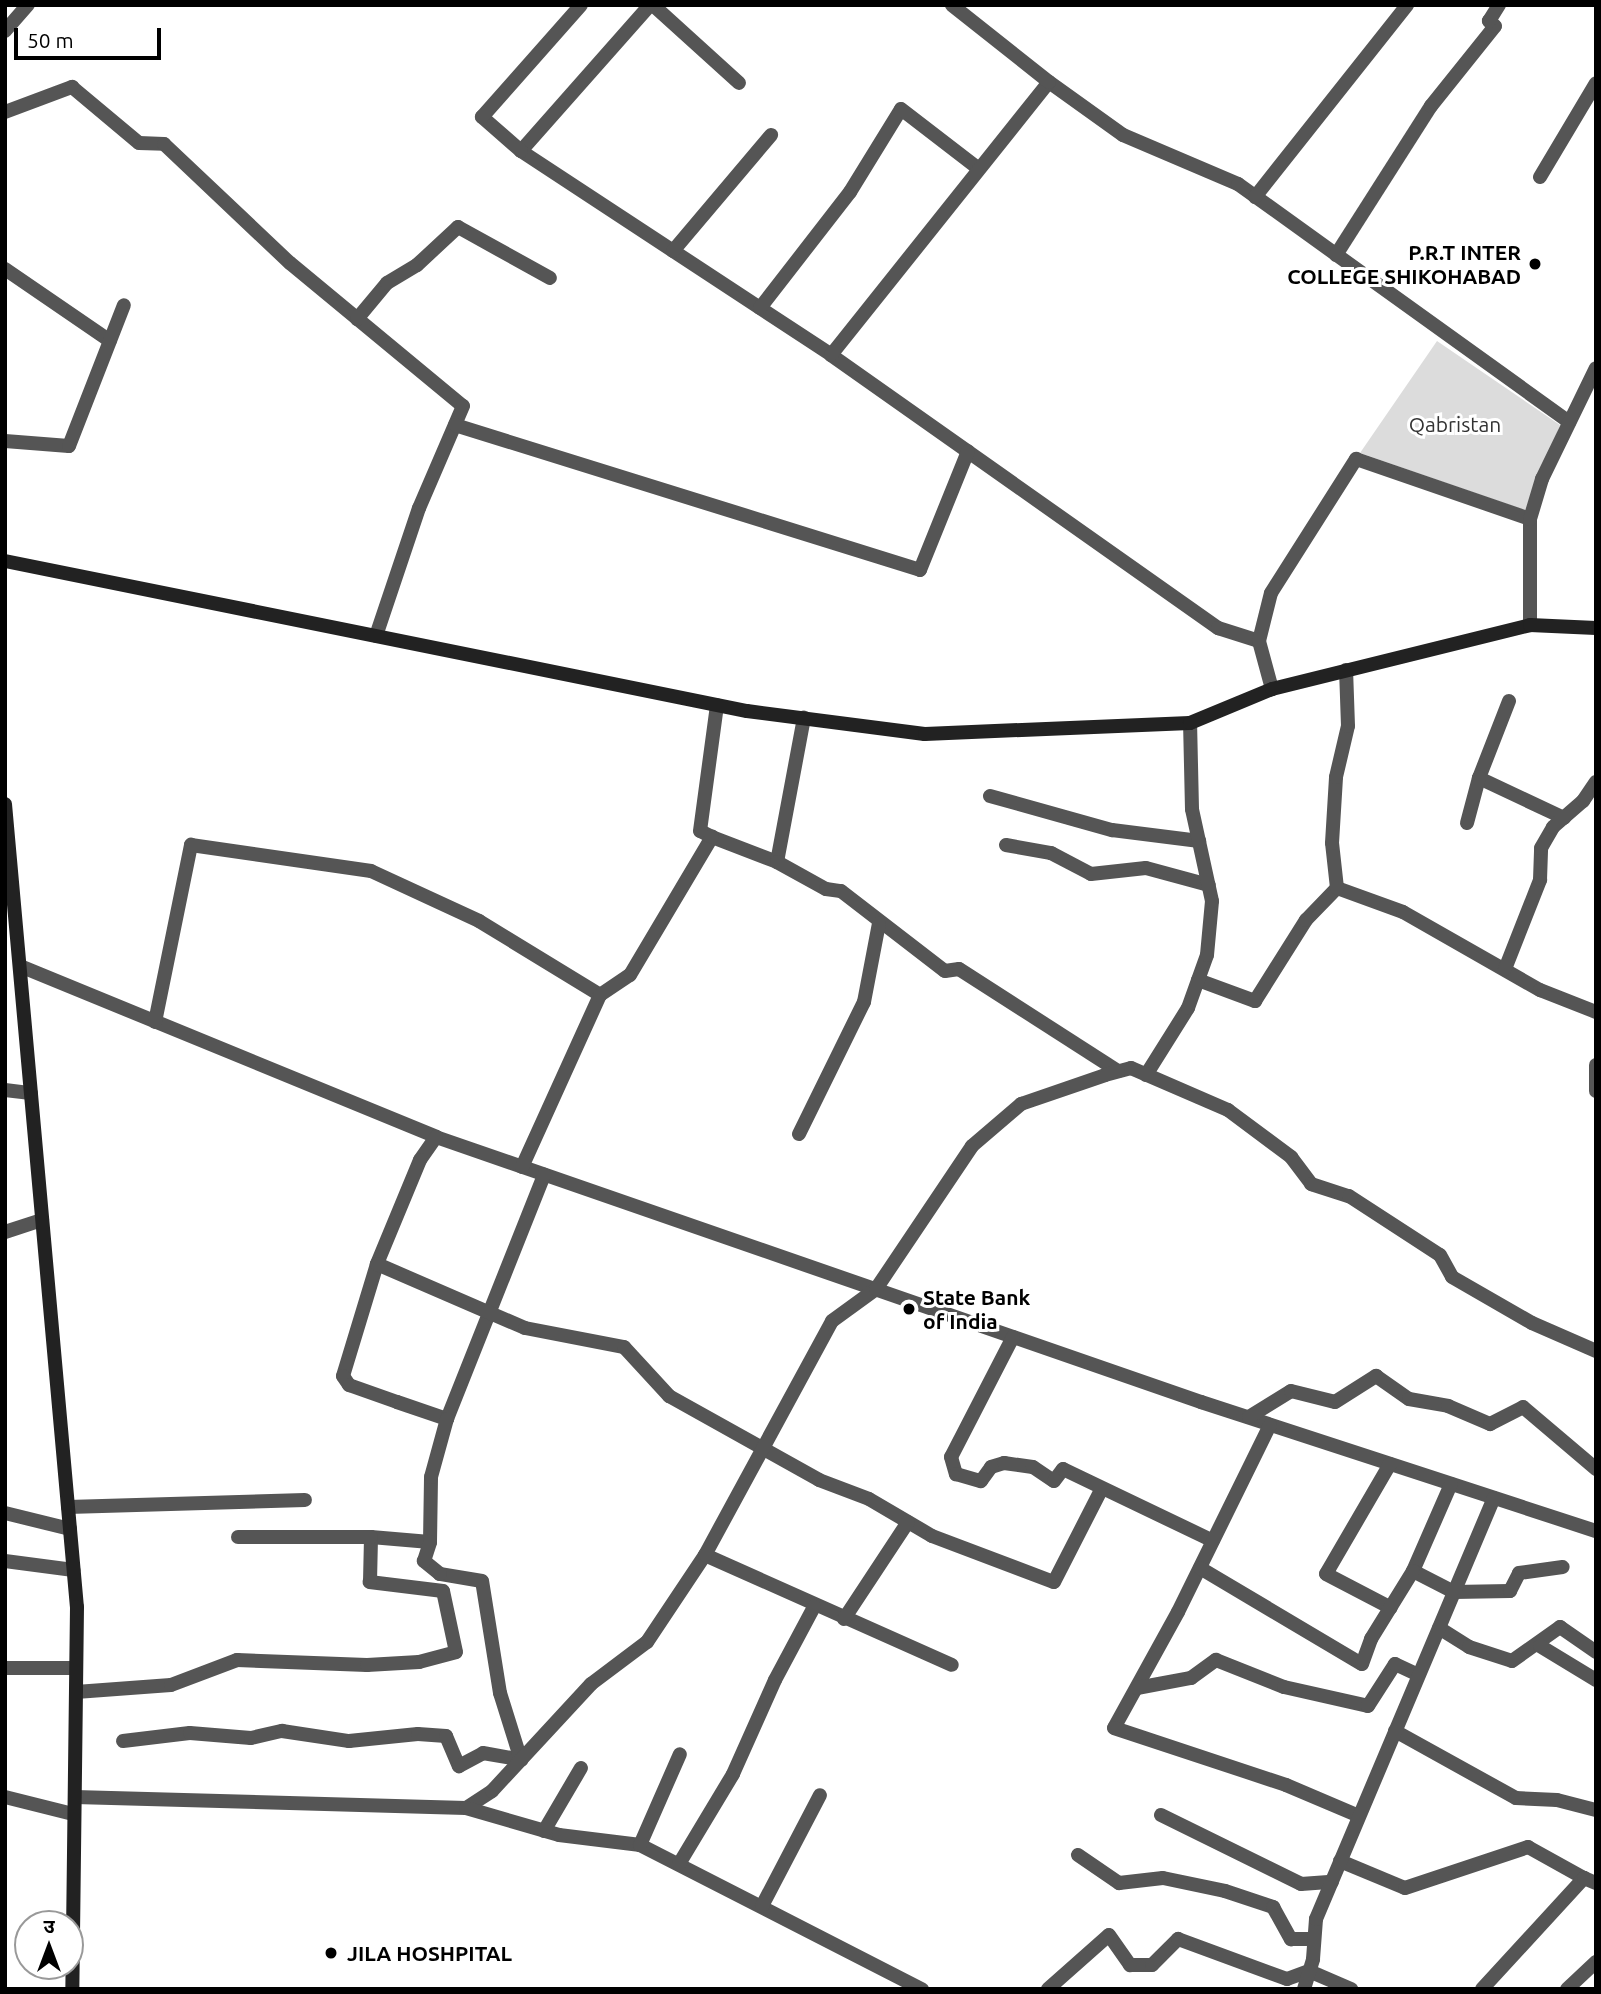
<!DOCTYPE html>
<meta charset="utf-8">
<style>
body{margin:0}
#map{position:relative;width:1601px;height:1994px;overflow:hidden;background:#fff;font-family:Ubuntu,"Noto Sans Devanagari",sans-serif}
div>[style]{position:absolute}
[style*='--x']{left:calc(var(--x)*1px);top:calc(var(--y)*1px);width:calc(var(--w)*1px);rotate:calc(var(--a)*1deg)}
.green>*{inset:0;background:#dcdcdc}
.street>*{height:14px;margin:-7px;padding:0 7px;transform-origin:7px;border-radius:7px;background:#555}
.secondary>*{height:14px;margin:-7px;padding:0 7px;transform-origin:7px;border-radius:7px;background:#222}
.dots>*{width:19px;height:19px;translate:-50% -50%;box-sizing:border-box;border:4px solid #fff;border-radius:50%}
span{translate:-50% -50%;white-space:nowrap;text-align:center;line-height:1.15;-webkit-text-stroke:6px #fff;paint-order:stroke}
.poi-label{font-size:21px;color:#000;font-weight:700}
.right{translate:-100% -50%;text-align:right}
.left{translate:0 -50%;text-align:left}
.park-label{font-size:21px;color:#333}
.frame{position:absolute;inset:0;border:7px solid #000;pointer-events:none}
.north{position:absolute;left:14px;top:1910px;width:70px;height:70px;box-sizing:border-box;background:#fff;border:2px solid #999;border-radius:50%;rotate:0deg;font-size:19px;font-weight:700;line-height:28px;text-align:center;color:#000}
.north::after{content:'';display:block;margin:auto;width:24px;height:32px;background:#000;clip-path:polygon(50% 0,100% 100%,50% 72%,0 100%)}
.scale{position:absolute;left:14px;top:28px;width:147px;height:32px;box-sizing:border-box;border:4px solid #000;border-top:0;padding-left:9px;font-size:21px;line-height:24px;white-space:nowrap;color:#000;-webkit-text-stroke:5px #fff;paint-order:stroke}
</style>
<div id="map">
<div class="green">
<div style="clip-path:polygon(1437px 341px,1560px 425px,1527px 511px,1360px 453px)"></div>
</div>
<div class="street">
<div style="--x:650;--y:5;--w:195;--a:131.5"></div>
<div style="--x:521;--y:151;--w:371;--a:33.3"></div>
<div style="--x:831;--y:355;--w:474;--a:35.2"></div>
<div style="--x:1218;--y:628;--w:43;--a:17.6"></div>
<div style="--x:653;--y:5;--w:116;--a:42.2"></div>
<div style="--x:5;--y:31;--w:35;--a:-49"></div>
<div style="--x:1049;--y:82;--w:91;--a:35.6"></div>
<div style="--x:1123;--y:135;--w:125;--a:23.1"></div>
<div style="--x:1238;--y:184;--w:408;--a:35.7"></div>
<div style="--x:5;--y:112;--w:72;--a:-20.5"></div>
<div style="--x:72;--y:87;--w:87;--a:39.9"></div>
<div style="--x:139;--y:143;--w:25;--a:2"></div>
<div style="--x:164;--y:144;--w:173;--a:43.4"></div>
<div style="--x:290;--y:263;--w:224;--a:39.6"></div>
<div style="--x:463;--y:406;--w:111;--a:113.3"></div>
<div style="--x:419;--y:508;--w:135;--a:108.6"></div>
<div style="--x:521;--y:151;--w:52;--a:-138.9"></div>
<div style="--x:482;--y:117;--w:149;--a:-48.5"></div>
<div style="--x:1540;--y:177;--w:109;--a:-59.2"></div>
<div style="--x:1255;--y:197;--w:245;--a:-51.6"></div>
<div style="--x:673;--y:251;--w:152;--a:-49.8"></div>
<div style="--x:1336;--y:255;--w:177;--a:-57.5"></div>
<div style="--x:1431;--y:106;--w:102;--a:-51.3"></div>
<div style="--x:1495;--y:26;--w:8;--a:-140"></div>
<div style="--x:1489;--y:21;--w:19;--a:-58"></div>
<div style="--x:5;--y:269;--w:127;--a:34.4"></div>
<div style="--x:760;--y:308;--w:147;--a:-52.2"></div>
<div style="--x:850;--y:192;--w:97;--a:-58.4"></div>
<div style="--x:901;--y:109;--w:98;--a:37.6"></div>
<div style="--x:357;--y:319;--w:47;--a:-50.2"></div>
<div style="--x:387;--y:283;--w:35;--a:-31"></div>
<div style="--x:417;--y:265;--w:56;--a:-42.8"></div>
<div style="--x:458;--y:227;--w:105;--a:29"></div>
<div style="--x:831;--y:355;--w:349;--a:-51.4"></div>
<div style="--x:1049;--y:82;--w:124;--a:-141.6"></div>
<div style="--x:455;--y:425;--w:487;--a:17.3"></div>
<div style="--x:920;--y:570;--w:128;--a:-68"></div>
<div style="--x:5;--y:441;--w:64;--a:4.5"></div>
<div style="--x:69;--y:446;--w:151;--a:-68.7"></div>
<div style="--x:1530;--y:519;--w:106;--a:90"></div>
<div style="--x:1272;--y:689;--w:50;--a:-105.2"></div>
<div style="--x:1259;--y:641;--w:49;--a:-76"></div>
<div style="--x:1271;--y:593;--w:159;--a:-57.6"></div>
<div style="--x:1356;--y:459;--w:184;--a:19"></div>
<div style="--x:1530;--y:519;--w:42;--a:-73.3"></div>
<div style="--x:1542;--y:479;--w:123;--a:-64.1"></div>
<div style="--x:1509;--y:701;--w:83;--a:111.3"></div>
<div style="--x:1479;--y:778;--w:94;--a:25.2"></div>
<div style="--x:990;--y:796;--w:127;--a:15.6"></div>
<div style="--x:1112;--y:830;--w:88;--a:7.2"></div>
<div style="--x:1467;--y:823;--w:47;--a:-75.1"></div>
<div style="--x:712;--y:837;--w:70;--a:21"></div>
<div style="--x:777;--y:862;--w:147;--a:-79.4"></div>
<div style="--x:1006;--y:845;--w:46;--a:10.1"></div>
<div style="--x:1051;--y:853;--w:45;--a:27.7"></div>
<div style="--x:1091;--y:874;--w:55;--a:-6.2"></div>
<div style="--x:1146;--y:868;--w:65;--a:15.1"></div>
<div style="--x:777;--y:862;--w:56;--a:28.9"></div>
<div style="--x:826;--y:889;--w:15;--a:8"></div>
<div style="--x:841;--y:891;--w:131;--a:37.6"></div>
<div style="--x:945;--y:971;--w:14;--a:-8"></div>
<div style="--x:959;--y:969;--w:189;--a:32.7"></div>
<div style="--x:1337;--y:888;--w:70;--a:20"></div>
<div style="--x:1403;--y:912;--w:158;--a:29.7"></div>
<div style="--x:1540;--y:990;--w:60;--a:21.4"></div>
<div style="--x:20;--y:966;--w:450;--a:22.3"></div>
<div style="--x:436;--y:1137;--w:810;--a:19.11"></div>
<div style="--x:1201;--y:1402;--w:416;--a:18.1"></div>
<div style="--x:1505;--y:969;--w:96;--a:-68.5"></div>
<div style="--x:1540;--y:880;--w:32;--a:-88"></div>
<div style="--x:1541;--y:848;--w:24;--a:-60"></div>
<div style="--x:1553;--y:827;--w:40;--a:-41"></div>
<div style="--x:1583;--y:801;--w:23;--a:-56"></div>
<div style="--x:1198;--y:980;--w:61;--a:20.2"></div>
<div style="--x:1255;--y:1001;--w:96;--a:-57.8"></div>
<div style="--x:1306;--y:920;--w:45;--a:-45.9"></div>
<div style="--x:1337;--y:888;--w:45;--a:-96.3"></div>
<div style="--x:1332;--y:843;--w:66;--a:-86.5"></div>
<div style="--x:1336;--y:777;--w:52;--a:-76.8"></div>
<div style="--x:1348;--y:726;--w:56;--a:-92"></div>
<div style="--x:155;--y:1022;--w:181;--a:-78.5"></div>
<div style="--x:191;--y:845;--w:182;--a:8.2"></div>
<div style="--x:371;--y:871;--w:119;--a:24.8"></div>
<div style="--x:479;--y:921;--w:142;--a:31.4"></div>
<div style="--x:1596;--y:1065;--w:26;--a:90"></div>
<div style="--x:1146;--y:1075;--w:79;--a:-57.9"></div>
<div style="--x:1188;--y:1008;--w:56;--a:-70.3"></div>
<div style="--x:1207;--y:955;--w:54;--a:-84.7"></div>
<div style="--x:1212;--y:901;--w:94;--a:-102.3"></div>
<div style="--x:1192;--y:809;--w:86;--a:-91.3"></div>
<div style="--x:5;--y:1090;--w:26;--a:7"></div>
<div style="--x:799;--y:1134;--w:147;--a:-63.8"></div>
<div style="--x:864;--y:1002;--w:80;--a:-79.2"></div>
<div style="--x:436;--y:1137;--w:28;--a:125"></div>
<div style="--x:420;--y:1160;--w:113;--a:112.5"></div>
<div style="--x:377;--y:1264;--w:117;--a:106.9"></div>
<div style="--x:343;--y:1376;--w:11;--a:56"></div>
<div style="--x:349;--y:1385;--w:51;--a:19.5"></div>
<div style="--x:397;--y:1402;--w:53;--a:18.8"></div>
<div style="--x:447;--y:1419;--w:263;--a:-68.3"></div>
<div style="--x:522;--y:1167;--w:189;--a:-65.6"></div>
<div style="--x:600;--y:995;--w:36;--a:-34"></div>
<div style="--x:630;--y:975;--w:161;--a:-59.3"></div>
<div style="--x:712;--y:837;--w:13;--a:-153"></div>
<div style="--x:700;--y:831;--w:127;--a:-82.3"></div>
<div style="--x:5;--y:1232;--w:39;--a:-18"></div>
<div style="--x:377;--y:1264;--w:161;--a:23.4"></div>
<div style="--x:525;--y:1328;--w:101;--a:10.9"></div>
<div style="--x:624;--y:1347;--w:67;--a:47.4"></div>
<div style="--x:669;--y:1396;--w:172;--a:29.2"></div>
<div style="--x:819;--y:1480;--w:53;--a:20.8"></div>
<div style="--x:869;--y:1499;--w:73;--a:30.4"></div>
<div style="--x:932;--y:1536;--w:130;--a:20.7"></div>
<div style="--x:1054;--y:1582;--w:103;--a:-62.9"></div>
<div style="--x:1013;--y:1337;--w:135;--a:117.3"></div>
<div style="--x:951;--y:1457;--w:18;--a:74"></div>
<div style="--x:956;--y:1474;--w:26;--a:16"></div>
<div style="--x:981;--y:1481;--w:17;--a:-54"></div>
<div style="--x:991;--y:1467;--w:14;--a:-17"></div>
<div style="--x:1004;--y:1463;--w:29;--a:8"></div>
<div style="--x:1033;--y:1467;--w:25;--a:34"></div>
<div style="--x:1054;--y:1481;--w:15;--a:-53"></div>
<div style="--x:1063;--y:1469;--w:166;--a:25.6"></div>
<div style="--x:1249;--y:1417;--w:49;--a:-31.8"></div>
<div style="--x:1291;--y:1391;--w:45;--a:14"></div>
<div style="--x:1335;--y:1402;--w:49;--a:-32.4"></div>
<div style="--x:1376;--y:1376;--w:40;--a:34.9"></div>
<div style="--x:1409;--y:1399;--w:40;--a:10"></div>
<div style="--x:1448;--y:1406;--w:46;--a:23.2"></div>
<div style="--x:1490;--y:1424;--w:37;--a:-27"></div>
<div style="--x:1523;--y:1407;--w:96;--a:40.3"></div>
<div style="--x:1270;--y:1425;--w:208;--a:116.2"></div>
<div style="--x:1178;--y:1612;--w:132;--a:118.9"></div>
<div style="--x:1114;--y:1728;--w:181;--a:18.3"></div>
<div style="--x:1286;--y:1785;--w:79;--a:23"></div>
<div style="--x:1390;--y:1464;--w:127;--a:120.2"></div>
<div style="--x:1326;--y:1574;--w:73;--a:27.6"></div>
<div style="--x:1451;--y:1484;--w:95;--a:113.6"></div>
<div style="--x:1413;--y:1571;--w:46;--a:27.1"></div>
<div style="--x:1454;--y:1592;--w:56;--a:-1"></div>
<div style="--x:1510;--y:1591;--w:20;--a:-63"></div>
<div style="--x:1519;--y:1573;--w:44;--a:-7.8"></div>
<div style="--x:68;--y:1507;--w:237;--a:-1.7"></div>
<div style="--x:5;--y:1513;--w:67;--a:13.8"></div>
<div style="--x:371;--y:1537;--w:59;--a:4.8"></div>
<div style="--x:430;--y:1542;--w:65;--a:-89.1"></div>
<div style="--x:431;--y:1477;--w:60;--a:-74.6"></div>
<div style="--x:705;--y:1555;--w:270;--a:24"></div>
<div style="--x:5;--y:1561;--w:69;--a:7.5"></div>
<div style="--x:1200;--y:1568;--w:188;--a:30.7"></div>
<div style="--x:1362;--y:1664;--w:27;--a:-70"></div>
<div style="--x:1371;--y:1639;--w:80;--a:-58.3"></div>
<div style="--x:844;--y:1619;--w:116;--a:-56.6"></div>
<div style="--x:1439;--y:1628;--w:36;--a:32"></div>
<div style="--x:1469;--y:1647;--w:45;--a:18"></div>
<div style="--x:1512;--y:1661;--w:59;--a:-35.3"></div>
<div style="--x:1560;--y:1627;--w:44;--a:34.8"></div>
<div style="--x:1540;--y:1646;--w:66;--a:31.3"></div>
<div style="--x:5;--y:1668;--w:71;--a:0"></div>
<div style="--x:1137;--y:1688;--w:55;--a:-10.5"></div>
<div style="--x:1191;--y:1678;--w:31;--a:-36"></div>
<div style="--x:1216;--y:1660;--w:73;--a:21.7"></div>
<div style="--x:1284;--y:1687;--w:86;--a:12.7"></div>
<div style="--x:1368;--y:1706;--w:50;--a:-57.3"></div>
<div style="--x:1395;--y:1664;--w:26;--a:25"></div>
<div style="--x:76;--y:1692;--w:95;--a:-4.2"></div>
<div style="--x:171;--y:1685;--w:71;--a:-20.7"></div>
<div style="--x:237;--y:1660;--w:130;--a:2.2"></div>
<div style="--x:367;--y:1665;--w:52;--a:-3.3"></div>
<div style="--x:419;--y:1662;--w:38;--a:-15"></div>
<div style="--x:456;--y:1652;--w:62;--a:-102"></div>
<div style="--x:443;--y:1591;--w:74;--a:-173"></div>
<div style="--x:370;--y:1582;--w:45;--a:-88.7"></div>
<div style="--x:371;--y:1537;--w:133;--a:180"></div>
<div style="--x:1395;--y:1731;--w:138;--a:29"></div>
<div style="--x:1516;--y:1798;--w:41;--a:2.8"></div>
<div style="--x:1557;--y:1800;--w:40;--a:14.4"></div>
<div style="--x:123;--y:1741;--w:67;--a:-6.8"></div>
<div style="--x:190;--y:1733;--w:61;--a:4.7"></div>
<div style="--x:251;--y:1738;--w:32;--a:-13"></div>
<div style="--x:282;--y:1731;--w:68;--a:8.5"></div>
<div style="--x:349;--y:1741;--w:69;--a:-5.8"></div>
<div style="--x:418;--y:1734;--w:28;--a:4"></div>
<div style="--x:446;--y:1736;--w:33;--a:67"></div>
<div style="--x:459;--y:1766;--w:27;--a:-28"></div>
<div style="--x:483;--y:1753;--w:39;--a:10"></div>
<div style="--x:521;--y:1760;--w:70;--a:-107.4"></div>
<div style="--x:500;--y:1693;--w:113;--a:-99.1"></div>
<div style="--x:482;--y:1581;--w:43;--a:-170.5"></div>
<div style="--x:440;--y:1574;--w:21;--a:-141"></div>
<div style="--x:424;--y:1561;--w:20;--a:-72"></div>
<div style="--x:5;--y:1797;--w:70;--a:14"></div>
<div style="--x:75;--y:1797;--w:391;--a:1.6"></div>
<div style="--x:466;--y:1808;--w:31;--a:-33"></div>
<div style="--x:492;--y:1791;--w:146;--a:-47.2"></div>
<div style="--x:591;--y:1684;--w:70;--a:-36.9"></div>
<div style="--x:647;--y:1642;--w:105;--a:-56.3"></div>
<div style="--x:705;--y:1555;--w:266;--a:-61.5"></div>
<div style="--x:832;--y:1321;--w:54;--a:-36"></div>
<div style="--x:876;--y:1289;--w:172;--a:-56.1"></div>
<div style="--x:972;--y:1146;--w:65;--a:-40.6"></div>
<div style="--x:1021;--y:1104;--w:89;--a:-19"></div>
<div style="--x:1105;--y:1075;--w:27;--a:-15"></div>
<div style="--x:1131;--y:1068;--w:106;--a:23.4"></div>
<div style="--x:1228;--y:1110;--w:79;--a:36.7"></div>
<div style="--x:1291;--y:1157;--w:34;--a:53"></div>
<div style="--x:1311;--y:1184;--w:40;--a:18"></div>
<div style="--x:1349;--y:1196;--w:108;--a:33"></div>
<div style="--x:1440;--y:1255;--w:25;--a:61"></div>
<div style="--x:1452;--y:1277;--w:92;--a:29.9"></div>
<div style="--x:1532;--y:1323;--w:70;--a:23.6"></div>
<div style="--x:466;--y:1808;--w:97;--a:16.2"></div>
<div style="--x:559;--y:1835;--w:82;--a:7"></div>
<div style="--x:640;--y:1845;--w:317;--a:27.1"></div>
<div style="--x:1161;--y:1815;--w:156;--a:26.2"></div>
<div style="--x:1301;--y:1884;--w:31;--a:-4"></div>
<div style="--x:544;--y:1831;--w:73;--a:-59.6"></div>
<div style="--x:640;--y:1845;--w:99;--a:-66.3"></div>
<div style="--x:1078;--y:1855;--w:50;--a:34.3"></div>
<div style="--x:1119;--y:1883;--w:44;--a:-6.5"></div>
<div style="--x:1163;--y:1878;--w:63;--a:11.8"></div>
<div style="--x:1225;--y:1891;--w:51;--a:18.4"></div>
<div style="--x:1273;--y:1907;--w:37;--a:61"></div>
<div style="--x:1291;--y:1939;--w:23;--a:0"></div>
<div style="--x:1340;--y:1861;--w:70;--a:22.6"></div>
<div style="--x:1405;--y:1888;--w:130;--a:-18.4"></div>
<div style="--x:1528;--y:1847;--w:64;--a:29"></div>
<div style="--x:679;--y:1864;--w:105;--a:-59"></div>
<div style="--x:733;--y:1774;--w:103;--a:-65.9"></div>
<div style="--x:775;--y:1680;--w:83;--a:-61.9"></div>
<div style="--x:762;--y:1906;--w:125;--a:-62.4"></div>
<div style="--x:1048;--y:1989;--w:81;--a:-41.5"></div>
<div style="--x:1109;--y:1935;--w:37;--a:55"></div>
<div style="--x:1130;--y:1965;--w:22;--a:0"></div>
<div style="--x:1152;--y:1965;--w:37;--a:-45"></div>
<div style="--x:1178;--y:1939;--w:116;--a:20.2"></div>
<div style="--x:1287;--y:1979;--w:23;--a:-20"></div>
<div style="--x:1309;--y:1971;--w:46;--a:23.2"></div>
<div style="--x:1304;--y:1989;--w:31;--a:-73"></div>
<div style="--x:1313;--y:1959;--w:40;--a:-85.7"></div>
<div style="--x:1316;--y:1919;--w:457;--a:-67.1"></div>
<div style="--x:1482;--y:1989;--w:151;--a:-47.4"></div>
<div style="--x:1584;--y:1878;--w:13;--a:23"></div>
<div style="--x:1567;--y:1989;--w:40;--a:-43"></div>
</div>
<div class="secondary">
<div style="--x:5;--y:561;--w:757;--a:11.43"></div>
<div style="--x:747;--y:711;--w:179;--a:7.4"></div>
<div style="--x:925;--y:734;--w:265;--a:-2.4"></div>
<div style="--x:1190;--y:723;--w:89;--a:-22.5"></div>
<div style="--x:1272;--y:689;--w:266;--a:-13.9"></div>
<div style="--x:1530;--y:625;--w:66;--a:2.6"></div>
<div style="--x:5;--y:804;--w:806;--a:84.88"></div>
<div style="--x:77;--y:1607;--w:382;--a:90.7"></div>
</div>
<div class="dots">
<div style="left:1535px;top:264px;background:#000"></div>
<div style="left:909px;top:1309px;background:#000"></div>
<div style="left:331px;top:1953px;background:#000"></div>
</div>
<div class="poi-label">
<span class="right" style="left:1521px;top:264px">P.R.T INTER<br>COLLEGE SHIKOHABAD</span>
<span class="left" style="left:923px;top:1309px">State Bank<br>of India</span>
<span class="left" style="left:347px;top:1953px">JILA HOSHPITAL</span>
</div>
<div class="park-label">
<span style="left:1455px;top:424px">Qabristan</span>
</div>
<div class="frame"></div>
<div class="north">उ</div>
<div class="scale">50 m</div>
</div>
